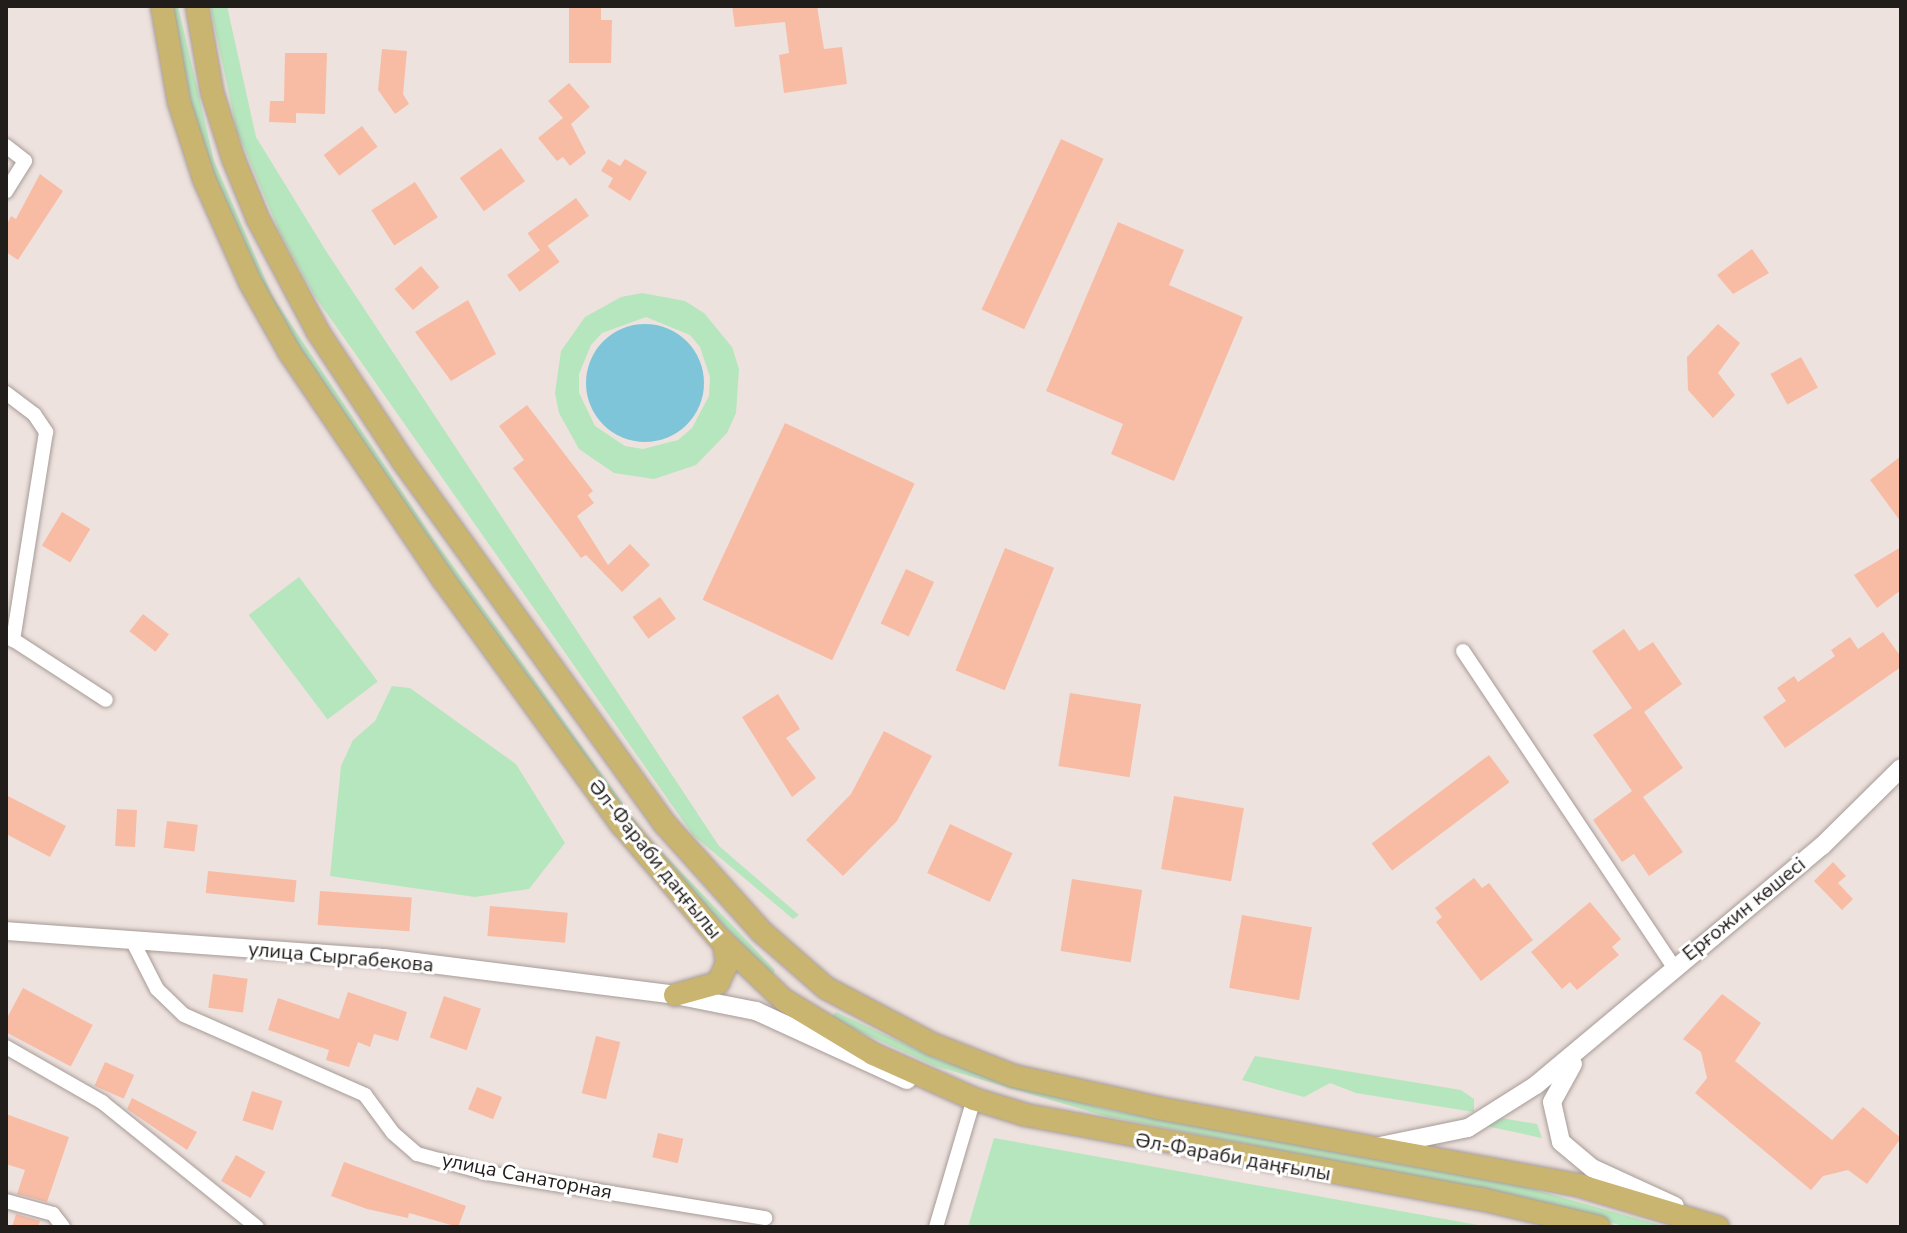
<!DOCTYPE html>
<meta charset="utf-8">
<style>
body{margin:0}
#map{position:relative;width:1907px;height:1233px;overflow:hidden;background:#eee2de;font-family:"Nunito Sans",sans-serif}
div>[style]{position:absolute}
[style*='--x']{left:calc(var(--x)*1px);top:calc(var(--y)*1px);width:calc(var(--w)*1px);rotate:calc(var(--a)*1deg)}
.green>*{inset:0;background:#b6e6bd;transform-origin:0 0}
.water>*{inset:0;background:#7fc5d9}
.round{border-radius:50%}
.building>*{inset:0;background:#f8bca5;transform-origin:0 0}
.roads{filter:drop-shadow(0 0 2px #a69b97) drop-shadow(0 0 2px #a69b97)}
.minor>*{height:14px;margin:-7px;padding:0 7px;transform-origin:7px;border-radius:7px;background:#fff}
.tertiary>*{height:18px;margin:-9px;padding:0 9px;transform-origin:9px;border-radius:9px;background:#fff}
.primary>*{height:22px;margin:-11px;padding:0 11px;transform-origin:11px;border-radius:11px;background:#c9b570}
span{translate:-50% -50%;white-space:nowrap;text-align:center;line-height:1.15;-webkit-text-stroke:6px #fff;paint-order:stroke}
.street-label{font-size:20px;color:#211d1b}
.frame{position:absolute;inset:0;border:8px solid #211d1b;pointer-events:none}
</style>
<div id="map">
<div class="green">
<div style="clip-path:polygon(169px 6px,178px 6px,214px 161px,273px 297px,433px 538px,644px 833px,775px 970px,772px 975px,638px 837px,426px 542px,267px 302px,205px 163px)"></div>
<div style="clip-path:polygon(210px 6px,227px 6px,256px 137px,326px 251px,719px 846px,799px 915px,793px 919px,693px 835px,314px 295px,279px 231px,237px 131px)"></div>
<div style="clip-path:polygon(evenodd,642px 293px,685px 301px,704px 313px,732px 347px,739px 369px,736px 413px,727px 433px,696px 465px,654px 479px,614px 473px,579px 449px,559px 413px,555px 393px,561px 351px,585px 317px,621px 297px,642px 293px,646px 317px,690px 335px,700px 347px,710px 377px,709px 396px,692px 428px,678px 440px,643px 449px,625px 446px,595px 426px,579px 393px,579px 374px,591px 345px,602px 333px,646px 317px)"></div>
<div style="left:299px;top:577px;width:131px;height:63px;rotate:53deg"></div>
<div style="clip-path:polygon(392px 686px,410px 688px,516px 764px,565px 843px,529px 889px,475px 897px,330px 876px,341px 766px,353px 740px,375px 721px)"></div>
<div style="clip-path:polygon(836px 1012px,939px 1060px,1104px 1109px,1525px 1187px,1667px 1227px,1627px 1227px,1525px 1199px,1105px 1116px,935px 1066px,830px 1018px)"></div>
<div style="clip-path:polygon(1255px 1056px,1461px 1090px,1474px 1099px,1474px 1112px,1356px 1093px,1330px 1083px,1304px 1097px,1242px 1080px)"></div>
<div style="clip-path:polygon(1501px 1118px,1537px 1124px,1542px 1138px,1481px 1125px)"></div>
<div style="clip-path:polygon(994px 1138px,1489px 1227px,968px 1227px)"></div>
</div>
<div class="water">
<div class="round" style="left:586px;top:324px;width:118px;height:118px"></div>
</div>
<div class="building">
<div style="clip-path:polygon(569px 6px,601px 6px,601px 20px,612px 20px,611px 63px,569px 63px)"></div>
<div style="clip-path:polygon(732px 6px,817px 6px,824px 49px,842px 47px,847px 84px,784px 93px,779px 55px,789px 53px,785px 22px,735px 27px)"></div>
<div style="clip-path:polygon(382px 49px,407px 51px,403px 94px,409px 104px,395px 114px,378px 90px)"></div>
<div style="clip-path:polygon(285px 53px,327px 53px,325px 114px,296px 113px,296px 123px,269px 122px,270px 101px,284px 101px)"></div>
<div style="clip-path:polygon(569px 83px,590px 107px,571px 124px,586px 153px,570px 166px,563px 157px,557px 161px,538px 138px,563px 118px,548px 101px)"></div>
<div style="left:362px;top:126px;width:26px;height:48px;rotate:53deg"></div>
<div style="left:1061px;top:139px;width:47px;height:188px;rotate:25deg"></div>
<div style="left:501px;top:148px;width:41px;height:51px;rotate:54deg"></div>
<div style="clip-path:polygon(608px 159px,620px 166px,625px 159px,647px 172px,630px 201px,608px 187px,613px 178px,601px 171px)"></div>
<div style="clip-path:polygon(40px 174px,63px 191px,18px 260px,6px 252px,6px 226px,11px 216px,16px 219px)"></div>
<div style="left:415px;top:182px;width:42px;height:52px;rotate:57deg"></div>
<div style="left:576px;top:198px;width:22px;height:60px;rotate:54deg"></div>
<div style="clip-path:polygon(1118px 222px,1184px 250px,1169px 285px,1243px 317px,1174px 481px,1111px 454px,1123px 424px,1046px 391px)"></div>
<div style="left:547px;top:245px;width:21px;height:50px;rotate:53deg"></div>
<div style="clip-path:polygon(1752px 249px,1769px 273px,1733px 294px,1717px 275px)"></div>
<div style="left:421px;top:266px;width:28px;height:35px;rotate:49deg"></div>
<div style="clip-path:polygon(468px 300px,496px 354px,451px 381px,415px 332px)"></div>
<div style="clip-path:polygon(1718px 324px,1740px 343px,1718px 373px,1735px 395px,1713px 418px,1688px 390px,1687px 357px)"></div>
<div style="left:1801px;top:357px;width:35px;height:35px;rotate:61deg"></div>
<div style="clip-path:polygon(527px 405px,593px 491px,588px 495px,594px 503px,577px 516px,608px 565px,630px 544px,650px 565px,622px 592px,586px 555px,581px 558px,513px 468px,524px 460px,499px 426px)"></div>
<div style="left:785px;top:423px;width:143px;height:195px;rotate:25deg"></div>
<div style="clip-path:polygon(1901px 456px,1901px 522px,1870px 480px)"></div>
<div style="left:62px;top:512px;width:33px;height:39px;rotate:31deg"></div>
<div style="clip-path:polygon(1901px 547px,1901px 590px,1877px 608px,1854px 575px)"></div>
<div style="left:1005px;top:548px;width:53px;height:132px;rotate:22deg"></div>
<div style="left:906px;top:569px;width:31px;height:60px;rotate:25deg"></div>
<div style="left:660px;top:597px;width:27px;height:34px;rotate:54deg"></div>
<div style="left:143px;top:614px;width:33px;height:22px;rotate:38deg"></div>
<div style="clip-path:polygon(1624px 629px,1639px 651px,1653px 642px,1682px 684px,1644px 712px,1683px 768px,1643px 797px,1683px 852px,1649px 876px,1634px 854px,1622px 862px,1593px 820px,1632px 791px,1593px 735px,1632px 708px,1592px 651px)"></div>
<div style="clip-path:polygon(1883px 632px,1901px 657px,1901px 667px,1785px 748px,1763px 717px,1786px 701px,1777px 688px,1794px 676px,1798px 682px,1835px 656px,1831px 650px,1850px 637px,1858px 649px)"></div>
<div style="left:1070px;top:693px;width:72px;height:74px;rotate:9deg"></div>
<div style="clip-path:polygon(778px 694px,800px 729px,786px 738px,816px 778px,792px 797px,742px 717px)"></div>
<div style="clip-path:polygon(884px 731px,932px 756px,897px 821px,843px 876px,806px 840px,851px 794px)"></div>
<div style="left:1489px;top:755px;width:34px;height:147px;rotate:53deg"></div>
<div style="clip-path:polygon(6px 795px,66px 826px,50px 857px,6px 834px)"></div>
<div style="left:1174px;top:796px;width:71px;height:74px;rotate:10deg"></div>
<div style="left:117px;top:809px;width:20px;height:37px;rotate:3deg"></div>
<div style="left:167px;top:821px;width:31px;height:27px;rotate:7deg"></div>
<div style="left:950px;top:824px;width:69px;height:54px;rotate:25deg"></div>
<div style="clip-path:polygon(1833px 862px,1846px 876px,1838px 883px,1853px 899px,1842px 910px,1814px 881px)"></div>
<div style="left:208px;top:871px;width:89px;height:22px;rotate:6deg"></div>
<div style="clip-path:polygon(1474px 878px,1482px 888px,1489px 883px,1533px 940px,1481px 981px,1436px 922px,1442px 917px,1435px 908px)"></div>
<div style="left:1072px;top:879px;width:71px;height:73px;rotate:9deg"></div>
<div style="left:320px;top:891px;width:92px;height:34px;rotate:4deg"></div>
<div style="clip-path:polygon(1590px 902px,1621px 939px,1612px 947px,1619px 955px,1577px 990px,1570px 982px,1562px 989px,1531px 952px)"></div>
<div style="left:490px;top:906px;width:78px;height:30px;rotate:5deg"></div>
<div style="left:1242px;top:915px;width:71px;height:74px;rotate:10deg"></div>
<div style="left:213px;top:974px;width:35px;height:34px;rotate:8deg"></div>
<div style="left:23px;top:988px;width:79px;height:47px;rotate:28deg"></div>
<div style="clip-path:polygon(348px 992px,407px 1012px,398px 1041px,374px 1034px,370px 1047px,358px 1042px,349px 1067px,326px 1060px,329px 1050px,268px 1030px,278px 998px,339px 1019px)"></div>
<div style="clip-path:polygon(1722px 994px,1761px 1023px,1735px 1061px,1832px 1140px,1863px 1107px,1901px 1138px,1867px 1184px,1848px 1170px,1823px 1176px,1811px 1190px,1695px 1093px,1707px 1078px,1701px 1052px,1683px 1039px)"></div>
<div style="left:444px;top:996px;width:39px;height:44px;rotate:19deg"></div>
<div style="left:596px;top:1036px;width:25px;height:59px;rotate:14deg"></div>
<div style="left:105px;top:1062px;width:32px;height:26px;rotate:24deg"></div>
<div style="left:477px;top:1087px;width:27px;height:24px;rotate:22deg"></div>
<div style="left:252px;top:1091px;width:32px;height:31px;rotate:18deg"></div>
<div style="clip-path:polygon(132px 1098px,197px 1132px,187px 1150px,127px 1109px)"></div>
<div style="clip-path:polygon(6px 1114px,69px 1137px,47px 1202px,17px 1194px,25px 1170px,6px 1164px)"></div>
<div style="left:658px;top:1133px;width:26px;height:25px;rotate:13deg"></div>
<div style="left:236px;top:1155px;width:34px;height:30px;rotate:30deg"></div>
<div style="clip-path:polygon(344px 1162px,466px 1206px,458px 1227px,409px 1213px,408px 1218px,367px 1209px,331px 1196px)"></div>
<div style="clip-path:polygon(16px 1214px,40px 1221px,38px 1227px,12px 1227px)"></div>
</div>
<div class="roads">
<div class="minor">
<div style="--x:6;--y:146;--w:24;--a:38"></div>
<div style="--x:25;--y:161;--w:36;--a:122"></div>
<div style="--x:6;--y:393;--w:35;--a:37"></div>
<div style="--x:34;--y:414;--w:22;--a:56"></div>
<div style="--x:46;--y:432;--w:211;--a:99"></div>
<div style="--x:6;--y:635;--w:119;--a:33"></div>
<div style="--x:1463;--y:651;--w:379;--a:56.3"></div>
<div style="--x:132;--y:940;--w:55;--a:63"></div>
<div style="--x:157;--y:989;--w:37;--a:44"></div>
<div style="--x:184;--y:1015;--w:198;--a:23.8"></div>
<div style="--x:365;--y:1095;--w:47;--a:53.6"></div>
<div style="--x:393;--y:1133;--w:32;--a:41"></div>
<div style="--x:417;--y:1154;--w:73;--a:15.2"></div>
<div style="--x:487;--y:1173;--w:282;--a:9.2"></div>
<div style="--x:6;--y:1047;--w:111;--a:29.8"></div>
<div style="--x:102;--y:1102;--w:199;--a:38.9"></div>
<div style="--x:6;--y:1201;--w:49;--a:15.5"></div>
<div style="--x:53;--y:1214;--w:16;--a:52"></div>
<div style="--x:936;--y:1227;--w:134;--a:-73.5"></div>
</div>
<div class="tertiary">
<div style="--x:6;--y:931;--w:379;--a:4.1"></div>
<div style="--x:384;--y:958;--w:293;--a:7.2"></div>
<div style="--x:675;--y:995;--w:83;--a:11.2"></div>
<div style="--x:756;--y:1011;--w:166;--a:24.6"></div>
<div style="--x:1573;--y:1064;--w:43;--a:118.9"></div>
<div style="--x:1552;--y:1102;--w:41;--a:77.3"></div>
<div style="--x:1561;--y:1142;--w:40;--a:40"></div>
<div style="--x:1592;--y:1168;--w:91;--a:24.6"></div>
<div style="--x:1380;--y:1146;--w:90;--a:-11.6"></div>
<div style="--x:1468;--y:1128;--w:80;--a:-32.3"></div>
<div style="--x:1536;--y:1085;--w:373;--a:-39.9"></div>
<div style="--x:1822;--y:846;--w:111;--a:-44.6"></div>
</div>
<div class="primary">
<div style="--x:162;--y:6;--w:97;--a:80"></div>
<div style="--x:179;--y:102;--w:81;--a:72"></div>
<div style="--x:204;--y:179;--w:113;--a:65.9"></div>
<div style="--x:250;--y:282;--w:81;--a:60.6"></div>
<div style="--x:290;--y:353;--w:273;--a:55.9"></div>
<div style="--x:443;--y:579;--w:304;--a:54"></div>
<div style="--x:622;--y:825;--w:148;--a:49.4"></div>
<div style="--x:718;--y:937;--w:91;--a:43.7"></div>
<div style="--x:784;--y:1000;--w:104;--a:31.2"></div>
<div style="--x:873;--y:1054;--w:111;--a:24"></div>
<div style="--x:974;--y:1099;--w:54;--a:17.1"></div>
<div style="--x:1026;--y:1115;--w:463;--a:10.5"></div>
<div style="--x:1481;--y:1199;--w:121;--a:13.3"></div>
<div style="--x:197;--y:6;--w:87;--a:80.1"></div>
<div style="--x:212;--y:92;--w:69;--a:72.3"></div>
<div style="--x:233;--y:158;--w:66;--a:67.7"></div>
<div style="--x:258;--y:219;--w:128;--a:62"></div>
<div style="--x:318;--y:332;--w:154;--a:56.6"></div>
<div style="--x:403;--y:461;--w:448;--a:54.2"></div>
<div style="--x:665;--y:824;--w:145;--a:48.1"></div>
<div style="--x:762;--y:932;--w:85;--a:41.2"></div>
<div style="--x:826;--y:988;--w:120;--a:27.8"></div>
<div style="--x:932;--y:1044;--w:88;--a:21.3"></div>
<div style="--x:1014;--y:1076;--w:148;--a:12.5"></div>
<div style="--x:1158;--y:1108;--w:430;--a:10.4"></div>
<div style="--x:1581;--y:1186;--w:143;--a:16.7"></div>
<div style="--x:675;--y:995;--w:45;--a:-15.6"></div>
<div style="--x:718;--y:983;--w:21;--a:-65"></div>
<div style="--x:727;--y:964;--w:21;--a:-98"></div>
</div>
</div>
<div class="street-label">
<span style="left:655px;top:859px;rotate:51deg">Әл-Фараби даңғылы</span>
<span style="left:1744px;top:909px;rotate:-39deg">Ерғожин көшесі</span>
<span style="left:341px;top:957px;rotate:5deg">улица Сыргабекова</span>
<span style="left:1233px;top:1157px;rotate:10deg">Әл-Фараби даңғылы</span>
<span style="left:527px;top:1176px;rotate:11deg">улица Санаторная</span>
</div>
<div class="frame"></div>
</div>
